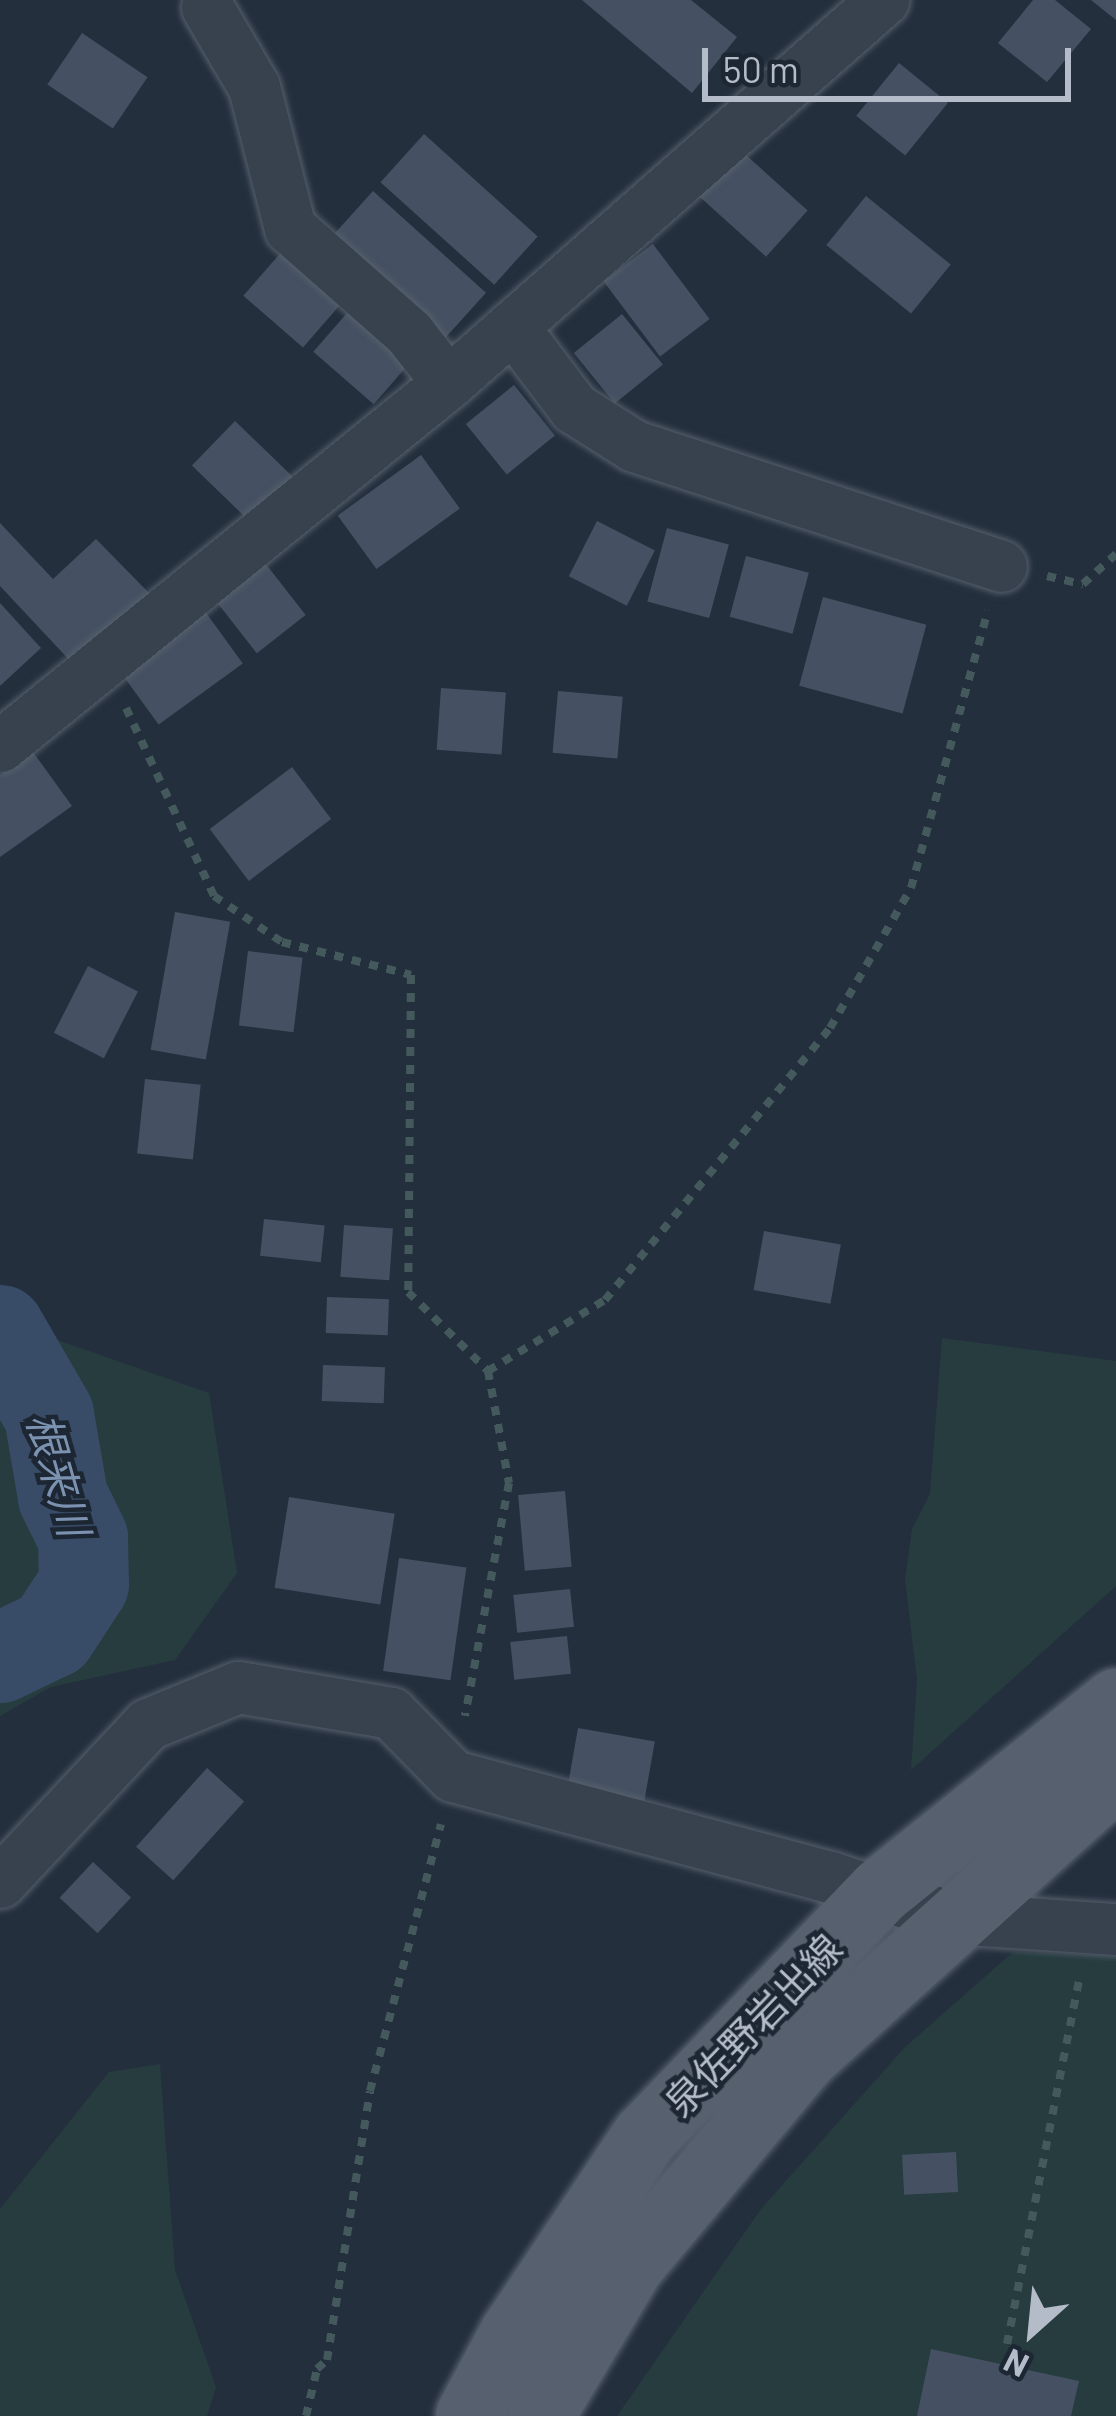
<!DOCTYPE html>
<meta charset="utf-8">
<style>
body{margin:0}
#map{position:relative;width:1116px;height:2416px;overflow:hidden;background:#242f3e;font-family:Barlow,"Noto Sans JP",sans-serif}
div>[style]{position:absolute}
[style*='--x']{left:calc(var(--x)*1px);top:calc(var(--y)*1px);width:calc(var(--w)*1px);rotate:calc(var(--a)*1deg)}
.green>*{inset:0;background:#263c3f}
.river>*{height:90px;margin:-45px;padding:0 45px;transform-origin:45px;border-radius:45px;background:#394c67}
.building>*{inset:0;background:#455162;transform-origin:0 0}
.path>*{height:8px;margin-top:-4px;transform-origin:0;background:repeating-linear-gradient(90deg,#44595c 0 9px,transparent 0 18px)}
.roads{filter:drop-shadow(0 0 3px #565f6c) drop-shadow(0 0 3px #565f6c)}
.minor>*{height:51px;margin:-25.5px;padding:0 25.5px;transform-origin:25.5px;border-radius:25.5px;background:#38414e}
.major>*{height:66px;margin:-33px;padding:0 33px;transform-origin:33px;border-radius:33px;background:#56606e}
span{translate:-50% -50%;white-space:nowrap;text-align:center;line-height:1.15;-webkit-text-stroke:9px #1d2633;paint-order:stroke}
.street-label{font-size:39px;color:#b4bcc9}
.water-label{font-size:42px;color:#7c92b1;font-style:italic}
.north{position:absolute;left:972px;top:2272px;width:120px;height:120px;-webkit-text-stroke:9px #1d2633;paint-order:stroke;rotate:207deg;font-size:33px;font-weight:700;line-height:48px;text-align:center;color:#b4bcc9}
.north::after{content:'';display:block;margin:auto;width:42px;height:54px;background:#b4bcc9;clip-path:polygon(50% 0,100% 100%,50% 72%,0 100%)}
.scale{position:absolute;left:702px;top:48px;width:369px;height:54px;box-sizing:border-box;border:6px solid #b4bcc9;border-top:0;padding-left:15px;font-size:36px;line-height:42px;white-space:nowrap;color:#b4bcc9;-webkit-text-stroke:9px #1d2633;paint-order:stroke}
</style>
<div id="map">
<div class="green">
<div style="clip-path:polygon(0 1335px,43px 1335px,209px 1393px,237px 1573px,175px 1660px,51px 1687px,0 1716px)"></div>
<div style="clip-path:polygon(942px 1338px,1116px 1361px,1116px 1586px,911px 1770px,917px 1680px,905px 1579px,912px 1529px,930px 1494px)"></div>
<div style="clip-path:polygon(1013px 1952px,1116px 1956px,1116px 2416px,617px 2416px,761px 2209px,904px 2048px)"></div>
<div style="clip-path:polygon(160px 2064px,175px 2270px,216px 2387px,207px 2416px,0 2416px,0 2209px,109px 2072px)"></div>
</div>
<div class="river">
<div style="--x:0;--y:1330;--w:98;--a:60"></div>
<div style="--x:49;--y:1415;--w:83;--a:80.3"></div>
<div style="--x:63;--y:1497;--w:46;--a:64"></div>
<div style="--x:83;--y:1538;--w:46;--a:88.8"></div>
<div style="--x:84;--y:1584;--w:59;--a:123.1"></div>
<div style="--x:52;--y:1633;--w:58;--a:154.3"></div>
</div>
<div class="building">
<div style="clip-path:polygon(582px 0,691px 0,737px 37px,692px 93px)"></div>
<div style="clip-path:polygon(1033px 0,1055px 0,1091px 29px,1047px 82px,998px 43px)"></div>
<div style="clip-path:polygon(1091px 0,1116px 0,1116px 20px)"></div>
<div style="left:82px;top:33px;width:79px;height:62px;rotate:34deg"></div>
<div style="left:899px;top:63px;width:63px;height:68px;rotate:39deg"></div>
<div style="left:424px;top:134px;width:153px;height:65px;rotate:42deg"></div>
<div style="left:737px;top:147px;width:95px;height:62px;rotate:42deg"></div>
<div style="left:373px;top:191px;width:152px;height:66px;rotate:42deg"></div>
<div style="left:866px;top:196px;width:109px;height:63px;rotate:39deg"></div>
<div style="left:653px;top:244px;width:94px;height:62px;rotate:53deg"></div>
<div style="left:284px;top:249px;width:79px;height:62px;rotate:41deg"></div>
<div style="left:354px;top:305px;width:80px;height:62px;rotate:41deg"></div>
<div style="left:622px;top:314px;width:65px;height:62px;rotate:51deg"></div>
<div style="left:514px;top:385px;width:65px;height:62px;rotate:51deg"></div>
<div style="left:235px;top:421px;width:80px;height:62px;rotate:44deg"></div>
<div style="left:421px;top:455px;width:66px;height:103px;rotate:54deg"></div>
<div style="left:597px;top:521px;width:65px;height:62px;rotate:27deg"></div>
<div style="clip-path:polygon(0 523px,53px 579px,96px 539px,150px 594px,74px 665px,0 586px)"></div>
<div style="left:667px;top:528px;width:64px;height:76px;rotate:15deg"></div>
<div style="left:746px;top:556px;width:65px;height:63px;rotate:15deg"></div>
<div style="left:265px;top:563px;width:66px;height:62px;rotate:52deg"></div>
<div style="left:823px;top:597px;width:107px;height:92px;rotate:15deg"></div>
<div style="clip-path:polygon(0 603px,41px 648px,0 686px)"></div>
<div style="left:204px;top:610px;width:66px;height:104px;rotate:54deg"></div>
<div style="left:441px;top:688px;width:65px;height:62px;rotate:4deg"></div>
<div style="left:558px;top:691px;width:65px;height:62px;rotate:5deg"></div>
<div style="clip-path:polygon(33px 752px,72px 806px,0 857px,0 775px)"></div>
<div style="left:292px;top:767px;width:65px;height:103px;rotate:53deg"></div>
<div style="left:175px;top:912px;width:56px;height:140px;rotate:10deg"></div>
<div style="left:248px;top:951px;width:55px;height:75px;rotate:7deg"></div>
<div style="left:88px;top:966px;width:56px;height:75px;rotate:27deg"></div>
<div style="left:145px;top:1079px;width:56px;height:75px;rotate:6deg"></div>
<div style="left:264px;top:1219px;width:61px;height:37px;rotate:6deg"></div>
<div style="left:344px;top:1225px;width:49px;height:52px;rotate:4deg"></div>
<div style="left:764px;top:1231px;width:78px;height:60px;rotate:10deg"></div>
<div style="left:327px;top:1297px;width:62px;height:36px;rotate:2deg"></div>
<div style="left:323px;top:1365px;width:62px;height:36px;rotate:2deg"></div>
<div style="left:565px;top:1491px;width:76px;height:47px;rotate:85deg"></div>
<div style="left:289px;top:1497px;width:107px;height:92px;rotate:9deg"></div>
<div style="left:399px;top:1558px;width:68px;height:114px;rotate:8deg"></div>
<div style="left:570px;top:1589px;width:38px;height:57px;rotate:84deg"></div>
<div style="left:567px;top:1636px;width:38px;height:57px;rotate:84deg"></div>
<div style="left:578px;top:1728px;width:78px;height:60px;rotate:10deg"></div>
<div style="left:207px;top:1768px;width:50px;height:106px;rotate:42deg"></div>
<div style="left:93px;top:1862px;width:52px;height:49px;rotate:43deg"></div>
<div style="left:956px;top:2152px;width:40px;height:54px;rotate:87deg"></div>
<div style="clip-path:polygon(931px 2349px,1079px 2381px,1071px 2416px,917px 2416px)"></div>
</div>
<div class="path">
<div style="--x:1047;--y:576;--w:37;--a:13"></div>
<div style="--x:1083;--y:584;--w:45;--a:-42.3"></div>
<div style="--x:126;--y:708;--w:208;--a:64.9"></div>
<div style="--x:214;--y:896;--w:82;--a:34.1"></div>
<div style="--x:282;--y:942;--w:133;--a:14.3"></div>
<div style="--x:411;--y:975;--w:317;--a:90.5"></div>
<div style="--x:408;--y:1292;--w:112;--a:44.6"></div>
<div style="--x:488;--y:1371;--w:114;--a:79.4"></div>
<div style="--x:509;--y:1483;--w:237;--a:100.7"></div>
<div style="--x:488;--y:1371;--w:137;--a:-31.3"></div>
<div style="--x:605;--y:1300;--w:353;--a:-50.4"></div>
<div style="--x:830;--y:1028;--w:162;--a:-59.9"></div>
<div style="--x:911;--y:888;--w:288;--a:-74.5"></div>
<div style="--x:1007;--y:2344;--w:376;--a:-78.8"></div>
<div style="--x:306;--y:2416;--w:48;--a:-76.8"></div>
<div style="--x:317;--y:2369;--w:13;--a:-42"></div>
<div style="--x:327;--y:2360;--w:272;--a:-80.9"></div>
<div style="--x:370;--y:2091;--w:276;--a:-75.1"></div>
</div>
<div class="roads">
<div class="minor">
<div style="--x:207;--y:7;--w:93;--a:59.6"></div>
<div style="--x:254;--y:87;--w:146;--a:75.7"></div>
<div style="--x:290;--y:228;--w:159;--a:41.4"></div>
<div style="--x:409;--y:333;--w:63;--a:52"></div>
<div style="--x:512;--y:326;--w:103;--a:52.9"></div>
<div style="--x:574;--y:408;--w:71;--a:32.3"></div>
<div style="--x:634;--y:446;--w:386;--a:18.1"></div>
<div style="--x:0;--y:746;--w:577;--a:-39.02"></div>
<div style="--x:448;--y:383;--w:580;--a:-41.36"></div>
<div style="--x:0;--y:1882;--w:216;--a:-46.9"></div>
<div style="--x:148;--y:1724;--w:97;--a:-22.3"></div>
<div style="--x:238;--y:1687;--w:155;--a:9.6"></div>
<div style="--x:391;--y:1713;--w:88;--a:45.5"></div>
<div style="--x:453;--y:1776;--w:390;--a:15"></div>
<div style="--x:830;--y:1877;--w:130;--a:18.4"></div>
<div style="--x:953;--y:1918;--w:163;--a:3.9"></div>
</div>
<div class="major">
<div style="--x:469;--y:2416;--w:93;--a:-61.8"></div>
<div style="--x:513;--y:2334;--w:237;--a:-56.2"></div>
<div style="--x:645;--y:2137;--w:341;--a:-46.2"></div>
<div style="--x:881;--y:1891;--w:302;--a:-38.8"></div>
<div style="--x:541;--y:2416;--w:176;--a:-59.2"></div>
<div style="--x:631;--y:2265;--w:273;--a:-50.1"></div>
<div style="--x:806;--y:2056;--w:418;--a:-42.1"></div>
</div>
</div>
<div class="street-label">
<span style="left:753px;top:2025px;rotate:-46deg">泉佐野岩出線</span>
</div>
<div class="water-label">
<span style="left:60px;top:1474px;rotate:74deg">根来川</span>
</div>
<div class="north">N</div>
<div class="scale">50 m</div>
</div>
